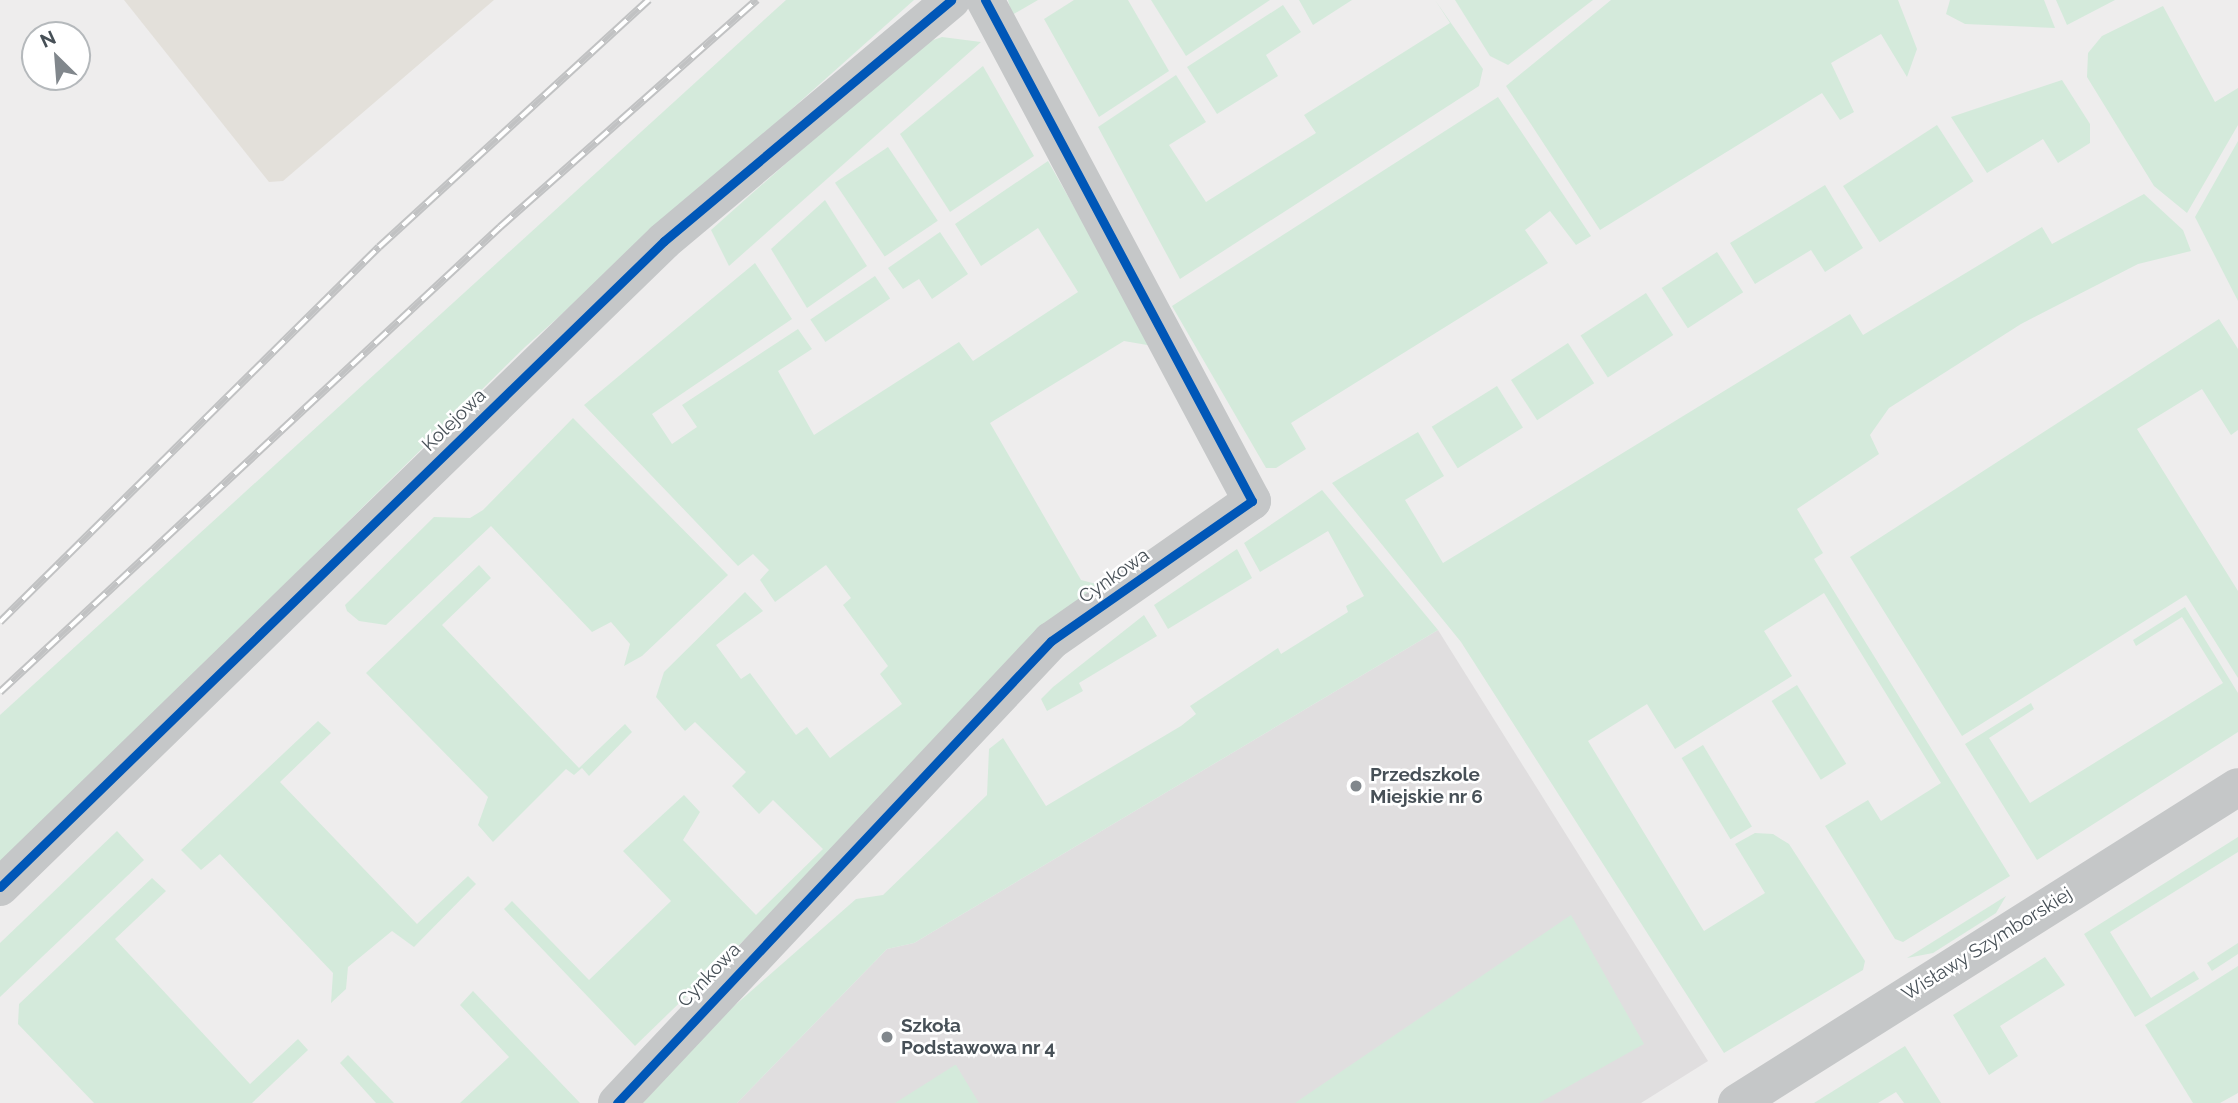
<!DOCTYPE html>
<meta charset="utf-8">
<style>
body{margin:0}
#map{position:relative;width:2238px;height:1103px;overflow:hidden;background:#eeeded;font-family:Raleway,sans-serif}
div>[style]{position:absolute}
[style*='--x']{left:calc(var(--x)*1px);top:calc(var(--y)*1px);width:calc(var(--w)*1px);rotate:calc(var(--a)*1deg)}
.commercial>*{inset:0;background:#e3e0da}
.education>*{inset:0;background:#e0dedf}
.green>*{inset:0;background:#d4eadb;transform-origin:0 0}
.street>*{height:38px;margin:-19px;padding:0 19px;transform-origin:19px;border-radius:19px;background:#c5c7c8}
.rail>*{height:8px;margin-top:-4px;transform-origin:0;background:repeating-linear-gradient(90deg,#fff 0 16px,#c1c2c3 0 32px);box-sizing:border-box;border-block:2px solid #c1c2c3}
.cycleway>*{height:9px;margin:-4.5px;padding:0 4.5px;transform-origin:4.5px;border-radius:4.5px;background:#0057b8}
.dots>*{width:19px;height:19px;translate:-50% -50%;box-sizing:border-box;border:4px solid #fff;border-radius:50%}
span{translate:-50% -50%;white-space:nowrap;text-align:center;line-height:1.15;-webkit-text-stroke:5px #fff;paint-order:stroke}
.street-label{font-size:19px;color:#475057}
.poi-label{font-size:19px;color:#475057;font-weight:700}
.left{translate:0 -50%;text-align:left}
.north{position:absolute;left:21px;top:21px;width:70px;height:70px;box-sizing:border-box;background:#fff;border:2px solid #b5b9bc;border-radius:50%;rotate:335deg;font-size:19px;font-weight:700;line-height:28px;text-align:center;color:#475057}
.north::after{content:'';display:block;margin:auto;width:24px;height:32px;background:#81878c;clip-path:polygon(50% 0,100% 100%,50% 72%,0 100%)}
</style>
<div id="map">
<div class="commercial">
<div style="clip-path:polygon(124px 0,494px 0,283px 181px,269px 182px)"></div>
</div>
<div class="education">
<div style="clip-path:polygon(1438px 630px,1708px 1061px,1641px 1103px,737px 1103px,887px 949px,914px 943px)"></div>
</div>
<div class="green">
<div style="clip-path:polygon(786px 0,914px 0,525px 347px,0 865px,0 715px)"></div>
<div style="clip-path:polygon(1008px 0,1038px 0,1012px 15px)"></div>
<div style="clip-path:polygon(1074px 0,1128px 0,1169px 71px,1099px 117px,1044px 19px)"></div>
<div style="clip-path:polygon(1151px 0,1270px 0,1186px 56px)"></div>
<div style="clip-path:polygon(1299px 0,1352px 0,1313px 25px)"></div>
<div style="clip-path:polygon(1435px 0,1483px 69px,1479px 86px,1180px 279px,1098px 127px,1176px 75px,1206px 122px,1169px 145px,1206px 202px,1316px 133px,1304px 115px,1450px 23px)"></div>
<div style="clip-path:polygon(1455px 0,1593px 0,1508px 65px,1490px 56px)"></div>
<div style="clip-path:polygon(1611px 0,1898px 0,1917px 49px,1907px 77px,1881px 34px,1831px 63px,1854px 112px,1840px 120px,1822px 93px,1600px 230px,1506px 86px)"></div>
<div style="clip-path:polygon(1950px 0,2044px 0,2055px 28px,1965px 24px,1946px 14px)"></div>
<div style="clip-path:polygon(2056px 0,2115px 0,2067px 25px)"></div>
<div style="clip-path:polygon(1283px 5px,1301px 32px,1266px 55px,1278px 76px,1217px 114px,1187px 67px)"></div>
<div style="clip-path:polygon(2163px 6px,2215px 102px,2238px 88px,2238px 125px,2187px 213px,2154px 186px,2087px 77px,2088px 53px,2102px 36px)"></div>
<div style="clip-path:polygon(942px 37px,981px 42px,729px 266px,711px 230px,919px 45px)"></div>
<div style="clip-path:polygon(983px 66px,1034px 156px,950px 212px,900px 134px)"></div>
<div style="clip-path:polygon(2062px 80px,2090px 124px,2090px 143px,2058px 163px,2043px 139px,1987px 173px,1951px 117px)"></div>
<div style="clip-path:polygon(1498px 97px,1591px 236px,1576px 245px,1550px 211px,1525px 230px,1548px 263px,1291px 423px,1306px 449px,1276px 468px,1266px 468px,1172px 306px)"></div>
<div style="left:1937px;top:125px;width:67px;height:112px;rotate:57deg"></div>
<div style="clip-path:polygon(2238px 141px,2238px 301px,2195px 217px)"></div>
<div style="left:888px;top:147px;width:89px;height:64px;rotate:56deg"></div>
<div style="clip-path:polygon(1048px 161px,1153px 346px,1124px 341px,990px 423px,1081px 580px,1108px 587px,635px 1046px,504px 909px,512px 901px,589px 980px,671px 901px,623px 851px,684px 795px,700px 812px,683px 840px,756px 915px,823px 849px,773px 800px,759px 814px,732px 786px,746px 772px,695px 722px,685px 731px,656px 697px,664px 672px,745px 592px,763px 611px,716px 645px,741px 679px,750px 673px,796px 735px,807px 727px,830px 758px,902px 704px,880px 674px,888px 666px,843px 605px,851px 598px,826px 565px,775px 602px,760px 580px,769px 570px,753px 554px,738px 566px,584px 405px,755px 263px,792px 319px,652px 414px,672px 444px,697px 427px,682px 405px,798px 329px,812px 349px,778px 371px,814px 435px,959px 342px,973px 361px,1078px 292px,1038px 228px,981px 266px,955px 224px)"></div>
<div style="clip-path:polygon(1825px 185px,1863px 248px,1825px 272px,1811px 250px,1755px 284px,1730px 243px)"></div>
<div style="clip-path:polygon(2144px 194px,2183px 230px,2191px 251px,2138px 264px,2021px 324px,1889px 408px,1870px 435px,1879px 454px,1797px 509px,1823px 553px,1814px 559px,2010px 876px,1903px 942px,1895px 939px,1825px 826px,1868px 800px,1881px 821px,1941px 783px,1824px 593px,1764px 631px,1792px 676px,1675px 749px,1647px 704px,1588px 741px,1704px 931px,1765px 893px,1735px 844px,1755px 833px,1773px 834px,1789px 844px,1865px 961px,1863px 970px,1724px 1053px,1461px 642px,1332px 483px,1418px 432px,1444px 476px,1405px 500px,1443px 563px,1850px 314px,1863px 335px,2042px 227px,2052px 244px)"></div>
<div style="clip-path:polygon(825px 200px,867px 266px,807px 308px,771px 249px)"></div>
<div style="clip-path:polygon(940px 232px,968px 274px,932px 299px,919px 279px,903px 289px,888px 268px)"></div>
<div style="left:1717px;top:252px;width:48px;height:66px;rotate:57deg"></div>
<div style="left:875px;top:276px;width:27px;height:78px;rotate:56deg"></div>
<div style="left:1646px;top:293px;width:50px;height:78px;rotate:57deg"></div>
<div style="clip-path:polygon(2219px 319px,2238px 349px,2238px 430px,2231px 435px,2202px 389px,2137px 429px,2238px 591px,2238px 678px,2186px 595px,1962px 736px,1850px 557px)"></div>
<div style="left:1568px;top:343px;width:48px;height:68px;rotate:57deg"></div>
<div style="left:1497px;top:386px;width:49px;height:77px;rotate:58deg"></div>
<div style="clip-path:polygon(573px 418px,728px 575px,642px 656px,624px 666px,630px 644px,611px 622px,592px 632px,491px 526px,386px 625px,359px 621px,347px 611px,345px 605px,434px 517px,470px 518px,483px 510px)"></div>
<div style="clip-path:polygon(1322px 490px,1438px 630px,914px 943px,887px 949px,737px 1103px,643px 1103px,709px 1028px,856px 899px,883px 895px,987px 795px,989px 749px,1003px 738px,1046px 806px,1181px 726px,1196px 714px,1190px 706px,1278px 648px,1281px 654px,1348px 612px,1346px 606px,1364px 596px,1328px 531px,1260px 572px,1244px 543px)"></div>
<div style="clip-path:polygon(1237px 549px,1252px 578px,1168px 629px,1154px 605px)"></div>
<div style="clip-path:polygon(479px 565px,491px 578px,442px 625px,579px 768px,625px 724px,632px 732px,589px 776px,582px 768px,574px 775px,566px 769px,493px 842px,478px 825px,488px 797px,366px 673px)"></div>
<div style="clip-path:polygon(2185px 607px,2238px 693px,2238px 732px,2037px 860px,1965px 744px,2031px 703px,2034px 709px,1989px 738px,2030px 803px,2223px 683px,2182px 617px,2136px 646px,2133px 640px)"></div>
<div style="clip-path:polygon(1144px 615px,1157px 636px,1079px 683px,1083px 691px,1047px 711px,1041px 699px,1053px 687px)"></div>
<div style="left:1797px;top:685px;width:93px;height:30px;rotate:58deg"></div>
<div style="clip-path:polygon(318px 721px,331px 733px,280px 782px,417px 924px,468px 876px,476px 884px,414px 947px,392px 931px,348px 967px,346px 989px,331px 1003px,333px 973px,220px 854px,201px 870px,181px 850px)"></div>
<div style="left:1703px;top:745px;width:95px;height:25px;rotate:59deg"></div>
<div style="clip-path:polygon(117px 831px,144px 860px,0 997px,0 943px)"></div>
<div style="clip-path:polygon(2238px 837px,2238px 852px,2110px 932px,2151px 998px,2194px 971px,2199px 979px,2135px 1017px,2084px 934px)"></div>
<div style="clip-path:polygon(152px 878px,166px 891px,115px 939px,250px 1084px,298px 1039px,308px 1050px,252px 1103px,94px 1103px,18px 1024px,19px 1004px)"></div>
<div style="clip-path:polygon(2006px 896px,1996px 913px,1933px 953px,1907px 958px)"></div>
<div style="clip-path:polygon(1571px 915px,1644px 1044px,1539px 1103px,1295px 1103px)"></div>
<div style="clip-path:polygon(2238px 943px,2238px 954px,2212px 971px,2207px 963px)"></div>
<div style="clip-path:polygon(2045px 957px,2065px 985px,2000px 1026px,2018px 1056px,1989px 1075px,1953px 1015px)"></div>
<div style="clip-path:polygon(2238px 966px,2238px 1093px,2220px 1103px,2193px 1103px,2145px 1025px)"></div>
<div style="clip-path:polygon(473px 991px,580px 1103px,460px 1103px,509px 1057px,460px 1005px)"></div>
<div style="clip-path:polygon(1905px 1046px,1941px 1103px,1904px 1103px,1896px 1092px,1878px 1103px,1814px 1103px)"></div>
<div style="clip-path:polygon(348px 1055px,394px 1103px,376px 1103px,340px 1063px)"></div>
<div style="clip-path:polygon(956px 1065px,979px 1103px,895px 1103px,955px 1065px)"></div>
</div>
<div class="street">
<div style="--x:0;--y:887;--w:926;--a:-44.21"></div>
<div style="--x:664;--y:241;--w:375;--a:-40"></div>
<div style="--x:617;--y:1103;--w:634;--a:-46.79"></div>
<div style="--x:1051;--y:641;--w:245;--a:-34.9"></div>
<div style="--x:1252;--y:501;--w:568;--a:-118.05"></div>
<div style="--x:1737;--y:1103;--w:592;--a:-32.24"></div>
</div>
<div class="rail">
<div style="--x:0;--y:622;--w:533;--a:-44.7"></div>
<div style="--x:379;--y:247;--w:366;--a:-42.5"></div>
<div style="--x:0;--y:692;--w:683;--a:-42.92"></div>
<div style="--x:500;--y:227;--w:343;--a:-41.5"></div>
</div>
<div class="cycleway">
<div style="--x:0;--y:887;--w:926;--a:-44.21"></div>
<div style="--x:664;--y:241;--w:375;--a:-40"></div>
<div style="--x:617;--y:1103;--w:634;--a:-46.79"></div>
<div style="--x:1051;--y:641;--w:245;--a:-34.9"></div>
<div style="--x:1252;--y:501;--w:568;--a:-118.05"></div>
</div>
<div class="dots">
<div style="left:1356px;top:786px;background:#81878c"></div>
<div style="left:887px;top:1037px;background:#81878c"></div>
</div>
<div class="street-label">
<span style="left:454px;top:420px;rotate:-44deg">Kolejowa</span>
<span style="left:1114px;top:576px;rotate:-35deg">Cynkowa</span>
<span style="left:1987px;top:944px;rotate:-32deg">Wisławy Szymborskiej</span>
<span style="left:709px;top:975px;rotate:-46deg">Cynkowa</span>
</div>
<div class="poi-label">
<span class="left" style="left:1370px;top:786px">Przedszkole<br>Miejskie nr 6</span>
<span class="left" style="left:901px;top:1037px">Szkoła<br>Podstawowa nr 4</span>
</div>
<div class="north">N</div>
</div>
